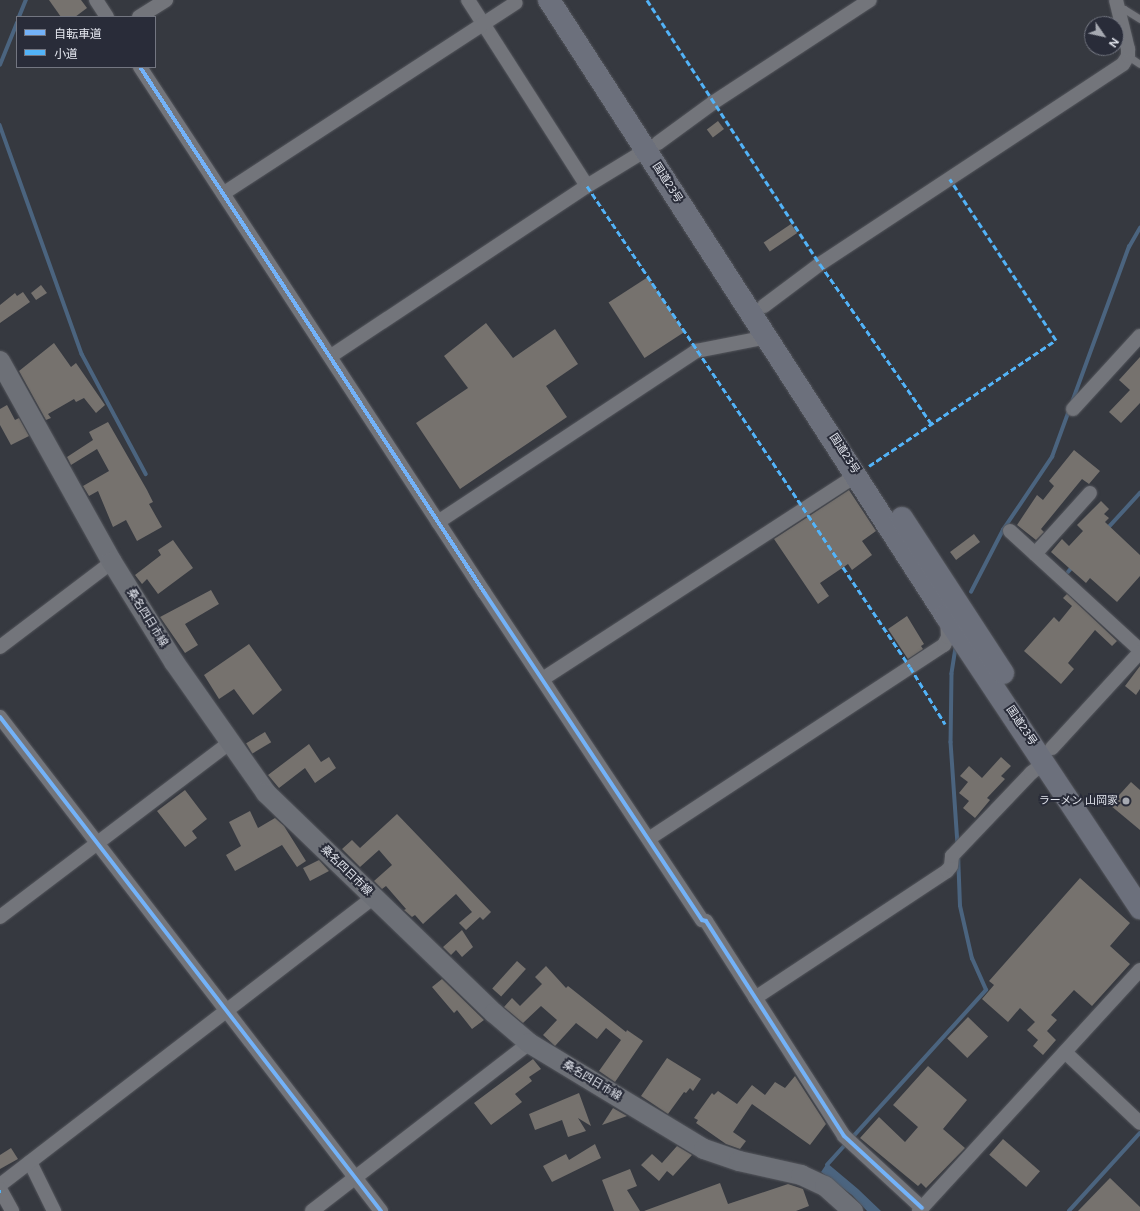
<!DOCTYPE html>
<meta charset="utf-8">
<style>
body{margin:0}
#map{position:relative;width:1140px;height:1211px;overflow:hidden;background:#363940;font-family:Figtree,"Noto Sans JP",sans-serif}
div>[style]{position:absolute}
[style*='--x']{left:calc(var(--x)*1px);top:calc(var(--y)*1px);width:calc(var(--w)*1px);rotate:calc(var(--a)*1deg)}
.water>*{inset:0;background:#4b647f}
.stream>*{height:3.5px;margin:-1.75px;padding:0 1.75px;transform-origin:1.75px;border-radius:1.75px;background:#4b647f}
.building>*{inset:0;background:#76726e;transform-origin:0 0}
.roads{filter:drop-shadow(0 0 1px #53555b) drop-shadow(0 0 1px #53555b)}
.lane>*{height:7px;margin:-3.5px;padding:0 3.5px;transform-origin:3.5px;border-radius:3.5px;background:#73757b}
.street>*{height:14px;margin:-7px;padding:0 7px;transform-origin:7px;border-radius:7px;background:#73757b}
.secondary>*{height:20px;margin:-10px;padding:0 10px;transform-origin:10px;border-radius:10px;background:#6d7077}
.highway>*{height:22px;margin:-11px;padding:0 11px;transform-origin:11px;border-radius:11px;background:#6c707c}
.quiet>*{height:3px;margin-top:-1.5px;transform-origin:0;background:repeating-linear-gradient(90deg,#52b3f8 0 6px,transparent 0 9px)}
.cycleway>*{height:4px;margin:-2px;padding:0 2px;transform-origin:2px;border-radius:2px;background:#73b2f8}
.dots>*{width:11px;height:11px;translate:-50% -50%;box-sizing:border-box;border:2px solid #292c39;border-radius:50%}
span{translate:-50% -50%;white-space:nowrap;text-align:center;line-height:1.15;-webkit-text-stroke:4px #292c39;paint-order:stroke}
.street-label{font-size:11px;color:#e3e6ee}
.poi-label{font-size:11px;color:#e3e6ee}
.right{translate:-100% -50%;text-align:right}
.legend{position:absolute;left:16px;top:16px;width:140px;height:52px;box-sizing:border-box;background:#292c39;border:1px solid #737681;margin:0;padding:5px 7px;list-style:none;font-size:12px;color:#e3e6ee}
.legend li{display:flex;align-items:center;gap:8px;height:20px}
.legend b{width:20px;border:1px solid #737681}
.north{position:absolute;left:1084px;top:16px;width:40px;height:40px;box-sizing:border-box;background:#292c39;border:1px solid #737681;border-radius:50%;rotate:124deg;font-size:11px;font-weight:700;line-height:16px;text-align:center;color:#e3e6ee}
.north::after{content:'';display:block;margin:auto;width:14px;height:18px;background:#a6a9b1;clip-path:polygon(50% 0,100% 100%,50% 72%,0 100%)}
</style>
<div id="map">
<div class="water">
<div style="clip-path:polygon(827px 1163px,858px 1189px,881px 1211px,867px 1211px,852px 1195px,821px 1172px)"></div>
</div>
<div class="stream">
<div style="--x:19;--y:17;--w:18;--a:-68"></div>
<div style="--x:0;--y:65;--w:45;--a:-68"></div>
<div style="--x:0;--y:125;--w:243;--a:70.3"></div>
<div style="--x:82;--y:354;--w:136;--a:61.9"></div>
<div style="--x:1107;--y:529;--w:49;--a:-47.5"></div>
<div style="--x:1068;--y:572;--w:8;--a:-50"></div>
<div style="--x:971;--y:592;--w:70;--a:-62.7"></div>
<div style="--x:1003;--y:530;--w:88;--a:-56.1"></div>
<div style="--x:1052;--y:457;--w:224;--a:-69.9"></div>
<div style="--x:1129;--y:247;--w:22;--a:-60"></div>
<div style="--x:956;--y:648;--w:26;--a:99"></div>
<div style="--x:952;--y:674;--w:68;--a:90.8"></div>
<div style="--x:951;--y:742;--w:102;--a:86.1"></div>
<div style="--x:851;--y:1139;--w:201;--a:-47.8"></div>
<div style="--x:986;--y:990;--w:34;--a:-114"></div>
<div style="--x:972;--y:959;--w:54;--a:-102.8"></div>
<div style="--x:960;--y:906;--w:52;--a:-92.2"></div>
<div style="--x:827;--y:1165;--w:30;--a:-48"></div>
<div style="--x:1069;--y:1211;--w:105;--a:-47.7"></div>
</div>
<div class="building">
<div style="clip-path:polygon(49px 0,81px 0,87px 8px,75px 17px,61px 17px)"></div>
<div style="left:718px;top:121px;width:10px;height:14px;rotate:53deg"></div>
<div style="left:791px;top:224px;width:11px;height:33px;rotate:56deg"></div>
<div style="left:648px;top:277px;width:66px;height:47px;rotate:57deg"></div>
<div style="clip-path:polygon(41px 285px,47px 293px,36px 300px,31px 293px)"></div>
<div style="clip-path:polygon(23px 292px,30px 302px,0 323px,0 305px,15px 293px,17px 296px)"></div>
<div style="clip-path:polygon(486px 323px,513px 358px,555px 329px,578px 364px,546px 386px,567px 417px,460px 489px,416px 423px,468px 388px,444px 356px)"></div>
<div style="clip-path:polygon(54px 343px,71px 367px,76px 363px,105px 405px,96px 413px,84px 398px,76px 402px,74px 399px,48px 414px,51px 418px,46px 420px,19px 371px)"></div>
<div style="clip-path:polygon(1140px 357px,1140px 403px,1121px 423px,1109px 412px,1130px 390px,1119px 380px)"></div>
<div style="clip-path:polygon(7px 405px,15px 420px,19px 418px,29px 436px,11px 445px,0 425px,0 409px)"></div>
<div style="clip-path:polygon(108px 422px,147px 490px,153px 502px,149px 504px,162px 527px,137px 541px,126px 520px,113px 527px,98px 491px,89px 496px,83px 486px,109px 471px,97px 449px,71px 465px,67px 457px,93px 440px,89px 432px)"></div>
<div style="clip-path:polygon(1074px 450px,1100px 471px,1089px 484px,1082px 479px,1041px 529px,1044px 532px,1036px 540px,1017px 525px,1037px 495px,1043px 500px,1054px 486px,1049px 481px)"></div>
<div style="clip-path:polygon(849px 490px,876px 531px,862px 541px,872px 555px,852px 570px,848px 564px,820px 583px,829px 596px,818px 604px,774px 539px)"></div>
<div style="clip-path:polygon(1101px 501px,1109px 509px,1104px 514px,1109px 518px,1105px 522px,1140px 555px,1140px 576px,1117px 602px,1090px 578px,1086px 583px,1051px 552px,1062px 539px,1069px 546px,1083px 531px,1077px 525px)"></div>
<div style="left:974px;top:534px;width:10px;height:30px;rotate:53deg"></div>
<div style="clip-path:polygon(173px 540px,193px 568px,158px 594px,147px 579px,142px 584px,135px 575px,161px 555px,158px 550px)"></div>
<div style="clip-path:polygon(211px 590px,219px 604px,185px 624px,198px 645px,185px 653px,160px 617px)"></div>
<div style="clip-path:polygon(1067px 594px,1117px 641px,1112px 646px,1095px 630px,1068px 663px,1074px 669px,1061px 684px,1024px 651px,1054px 617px,1059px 622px,1072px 606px,1063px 598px)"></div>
<div style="clip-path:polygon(907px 616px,924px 644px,921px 646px,923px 649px,908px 659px,888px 629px)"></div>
<div style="clip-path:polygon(249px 644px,282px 690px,253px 715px,234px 689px,219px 699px,204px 675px)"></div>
<div style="clip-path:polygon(1140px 666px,1140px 689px,1136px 695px,1125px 686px)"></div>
<div style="left:265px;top:732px;width:12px;height:22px;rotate:59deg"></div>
<div style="clip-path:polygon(309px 744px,321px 762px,329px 757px,336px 768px,315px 783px,305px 768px,279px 788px,268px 775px)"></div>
<div style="clip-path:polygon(1001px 757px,1011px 766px,1001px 776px,1005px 779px,987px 798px,990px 800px,975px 818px,963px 808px,969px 801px,959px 793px,968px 782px,960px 776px,969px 766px,982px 778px)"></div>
<div style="clip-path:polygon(1131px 782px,1140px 790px,1140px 830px,1110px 805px)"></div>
<div style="clip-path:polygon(185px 790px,207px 819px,192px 831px,197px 838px,185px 847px,157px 811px)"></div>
<div style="clip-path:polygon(250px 811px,258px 828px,275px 818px,284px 826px,306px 861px,297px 867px,282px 845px,235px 871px,226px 855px,241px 846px,229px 822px)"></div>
<div style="clip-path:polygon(397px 814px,491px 912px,483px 920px,480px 917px,466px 930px,459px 923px,472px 912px,456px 894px,423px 924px,415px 915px,412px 917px,404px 910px,406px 909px,386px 886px,382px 889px,374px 881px,392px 865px,379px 850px,360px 867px,342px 849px,352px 840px,360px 848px)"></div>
<div style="clip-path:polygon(319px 860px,329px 871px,310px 881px,303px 868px)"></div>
<div style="clip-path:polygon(1080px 878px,1130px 923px,1110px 946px,1130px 964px,1092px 1006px,1074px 990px,1051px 1015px,1057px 1020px,1047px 1031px,1056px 1040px,1043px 1055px,1033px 1046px,1038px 1040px,1027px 1030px,1035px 1022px,1020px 1008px,1008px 1022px,982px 999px,994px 985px,989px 981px)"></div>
<div style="clip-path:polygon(462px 930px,473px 947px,462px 957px,456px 950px,451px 955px,443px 947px)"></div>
<div style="left:517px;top:961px;width:12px;height:37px;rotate:42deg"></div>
<div style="clip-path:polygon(546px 966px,566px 988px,568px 986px,626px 1032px,627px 1030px,643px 1041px,615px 1082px,599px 1071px,621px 1040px,606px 1028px,597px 1039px,576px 1023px,555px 1046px,543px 1035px,557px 1020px,541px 1006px,523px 1023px,504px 1007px,512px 998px,520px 1006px,542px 984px,535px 977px)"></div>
<div style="clip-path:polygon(442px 979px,484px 1020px,472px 1029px,457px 1010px,454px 1013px,432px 987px)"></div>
<div style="left:968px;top:1017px;width:28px;height:30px;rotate:44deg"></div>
<div style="clip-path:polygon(667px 1058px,701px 1079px,693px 1091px,690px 1088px,686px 1093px,684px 1092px,668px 1114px,641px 1096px)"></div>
<div style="clip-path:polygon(533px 1059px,541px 1069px,529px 1077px,532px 1081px,515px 1094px,522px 1102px,491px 1125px,474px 1103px)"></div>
<div style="clip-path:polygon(928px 1066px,967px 1100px,943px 1129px,965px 1148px,926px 1188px,921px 1183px,918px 1186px,860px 1138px,879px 1117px,905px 1142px,918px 1127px,893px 1105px)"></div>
<div style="clip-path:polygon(795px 1076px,826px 1124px,810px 1145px,752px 1104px,733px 1132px,746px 1141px,740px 1149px,726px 1144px,696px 1123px,698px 1120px,694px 1118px,712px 1093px,714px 1095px,718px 1091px,737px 1104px,752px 1085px,765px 1095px,775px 1082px,785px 1088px)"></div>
<div style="clip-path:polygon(579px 1093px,591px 1126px,578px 1118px,586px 1131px,568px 1137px,562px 1120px,535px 1130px,529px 1114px)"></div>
<div style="clip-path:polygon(613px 1108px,627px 1116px,602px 1125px)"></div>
<div style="left:1003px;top:1139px;width:49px;height:21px;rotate:41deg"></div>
<div style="clip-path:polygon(595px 1144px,601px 1158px,552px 1182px,543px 1166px,566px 1154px,569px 1160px)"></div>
<div style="clip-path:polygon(677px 1146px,692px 1155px,673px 1176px,667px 1171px,659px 1181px,641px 1165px,652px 1154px,662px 1163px)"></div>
<div style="clip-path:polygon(11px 1148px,18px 1159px,0 1169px,0 1155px)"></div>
<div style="clip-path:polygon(630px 1169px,637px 1186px,627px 1190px,640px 1211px,614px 1211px,602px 1180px)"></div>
<div style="clip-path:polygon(1110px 1178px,1140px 1207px,1140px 1211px,1078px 1211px)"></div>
<div style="clip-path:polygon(720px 1183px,728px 1204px,788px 1184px,803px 1189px,809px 1206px,796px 1211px,644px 1211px)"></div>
</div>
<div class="roads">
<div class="lane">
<div style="--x:1119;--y:9;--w:5;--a:0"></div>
<div style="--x:1124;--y:9;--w:19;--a:32"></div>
<div style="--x:1128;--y:56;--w:14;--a:34"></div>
</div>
<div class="street">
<div style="--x:96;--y:0;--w:20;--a:57"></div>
<div style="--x:468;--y:0;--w:221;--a:57.4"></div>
<div style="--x:139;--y:17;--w:32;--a:-32"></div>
<div style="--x:140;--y:67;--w:628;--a:56.77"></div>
<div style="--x:484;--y:592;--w:394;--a:56.4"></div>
<div style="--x:702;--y:920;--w:4;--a:14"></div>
<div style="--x:706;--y:921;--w:255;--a:57.3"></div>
<div style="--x:844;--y:1136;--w:106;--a:42.7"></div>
<div style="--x:658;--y:143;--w:69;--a:-36.2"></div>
<div style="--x:714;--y:102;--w:186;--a:-33.2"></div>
<div style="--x:224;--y:193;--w:348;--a:-33.1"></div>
<div style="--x:764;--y:306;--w:70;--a:-36.9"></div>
<div style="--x:820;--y:264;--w:363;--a:-33.4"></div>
<div style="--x:1123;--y:64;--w:9;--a:-58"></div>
<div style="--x:1128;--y:56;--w:7;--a:-90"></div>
<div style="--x:1128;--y:49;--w:50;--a:-103.8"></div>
<div style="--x:331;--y:356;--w:307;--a:-33.6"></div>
<div style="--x:587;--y:186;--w:69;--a:-31.4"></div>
<div style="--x:1073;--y:409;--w:99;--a:-47.5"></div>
<div style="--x:438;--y:522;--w:310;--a:-33.5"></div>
<div style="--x:696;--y:351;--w:73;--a:-11"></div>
<div style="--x:1010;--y:531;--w:176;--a:42.5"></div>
<div style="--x:1035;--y:554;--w:82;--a:-48"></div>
<div style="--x:0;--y:647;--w:141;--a:-37.2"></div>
<div style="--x:544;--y:678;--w:373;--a:-33"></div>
<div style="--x:0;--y:717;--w:624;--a:52.36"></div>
<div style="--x:1052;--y:748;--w:130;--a:-47.5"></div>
<div style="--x:650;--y:838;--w:352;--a:-33.3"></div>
<div style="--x:944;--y:645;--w:9;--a:-63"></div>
<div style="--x:948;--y:637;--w:17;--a:-93"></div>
<div style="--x:0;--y:917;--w:288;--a:-37.2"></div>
<div style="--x:755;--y:998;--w:230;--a:-33.5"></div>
<div style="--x:947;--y:871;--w:6;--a:-51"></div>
<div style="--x:951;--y:866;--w:10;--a:-84"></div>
<div style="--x:952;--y:856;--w:115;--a:-46.4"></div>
<div style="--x:1031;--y:773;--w:18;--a:-38"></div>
<div style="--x:1065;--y:1052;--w:103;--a:43.4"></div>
<div style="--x:30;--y:1162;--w:55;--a:63.9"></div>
<div style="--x:0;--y:1185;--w:471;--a:-37.6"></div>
<div style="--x:0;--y:1189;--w:25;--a:61"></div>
<div style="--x:312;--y:1211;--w:274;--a:-37.7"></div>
<div style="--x:919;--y:1211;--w:327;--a:-47.5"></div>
</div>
<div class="secondary">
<div style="--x:0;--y:361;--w:230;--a:60.9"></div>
<div style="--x:112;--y:562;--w:118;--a:58.2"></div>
<div style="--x:174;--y:662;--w:160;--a:54.9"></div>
<div style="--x:266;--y:793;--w:317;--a:44"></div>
<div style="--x:494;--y:1013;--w:46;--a:40.6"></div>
<div style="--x:529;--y:1043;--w:205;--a:31.2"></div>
<div style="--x:704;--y:1149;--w:37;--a:19"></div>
<div style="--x:739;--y:1161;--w:64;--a:12.7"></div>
<div style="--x:801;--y:1175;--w:26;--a:25"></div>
<div style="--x:825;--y:1186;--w:38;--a:42"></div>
</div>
<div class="highway">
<div style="--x:549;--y:0;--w:733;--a:57.2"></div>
<div style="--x:946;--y:616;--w:351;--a:56.4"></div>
<div style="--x:902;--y:518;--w:185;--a:56.9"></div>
</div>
</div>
<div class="quiet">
<div style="--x:647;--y:0;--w:316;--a:56.8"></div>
<div style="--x:820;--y:264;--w:194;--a:55.1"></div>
<div style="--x:587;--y:186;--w:579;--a:56.12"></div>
<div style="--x:910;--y:667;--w:67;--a:58.4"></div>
<div style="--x:869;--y:466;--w:225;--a:-34"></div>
<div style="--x:1056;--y:340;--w:193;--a:-123.4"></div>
<div style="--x:0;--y:1191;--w:1;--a:0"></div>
</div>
<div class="cycleway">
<div style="--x:140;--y:67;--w:628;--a:56.77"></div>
<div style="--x:484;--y:592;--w:394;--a:56.4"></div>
<div style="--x:702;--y:920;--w:4;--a:14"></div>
<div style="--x:706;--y:921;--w:255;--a:57.3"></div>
<div style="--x:844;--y:1136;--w:106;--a:42.7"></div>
<div style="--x:0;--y:717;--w:624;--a:52.36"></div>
</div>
<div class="dots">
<div style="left:1126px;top:801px;background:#a6a9b1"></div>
</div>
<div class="street-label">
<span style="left:667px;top:183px;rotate:57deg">国道23号</span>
<span style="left:844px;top:454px;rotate:57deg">国道23号</span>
<span style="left:147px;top:618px;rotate:58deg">桑名四日市線</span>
<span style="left:1021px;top:726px;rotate:56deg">国道23号</span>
<span style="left:346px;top:871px;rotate:44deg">桑名四日市線</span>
<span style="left:592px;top:1081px;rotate:31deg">桑名四日市線</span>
</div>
<div class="poi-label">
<span class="right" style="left:1118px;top:801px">ラーメン 山岡家</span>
</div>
<ul class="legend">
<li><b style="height:5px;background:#73b2f8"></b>自転車道</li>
<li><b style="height:5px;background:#52b3f8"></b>小道</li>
</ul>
<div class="north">N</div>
</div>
